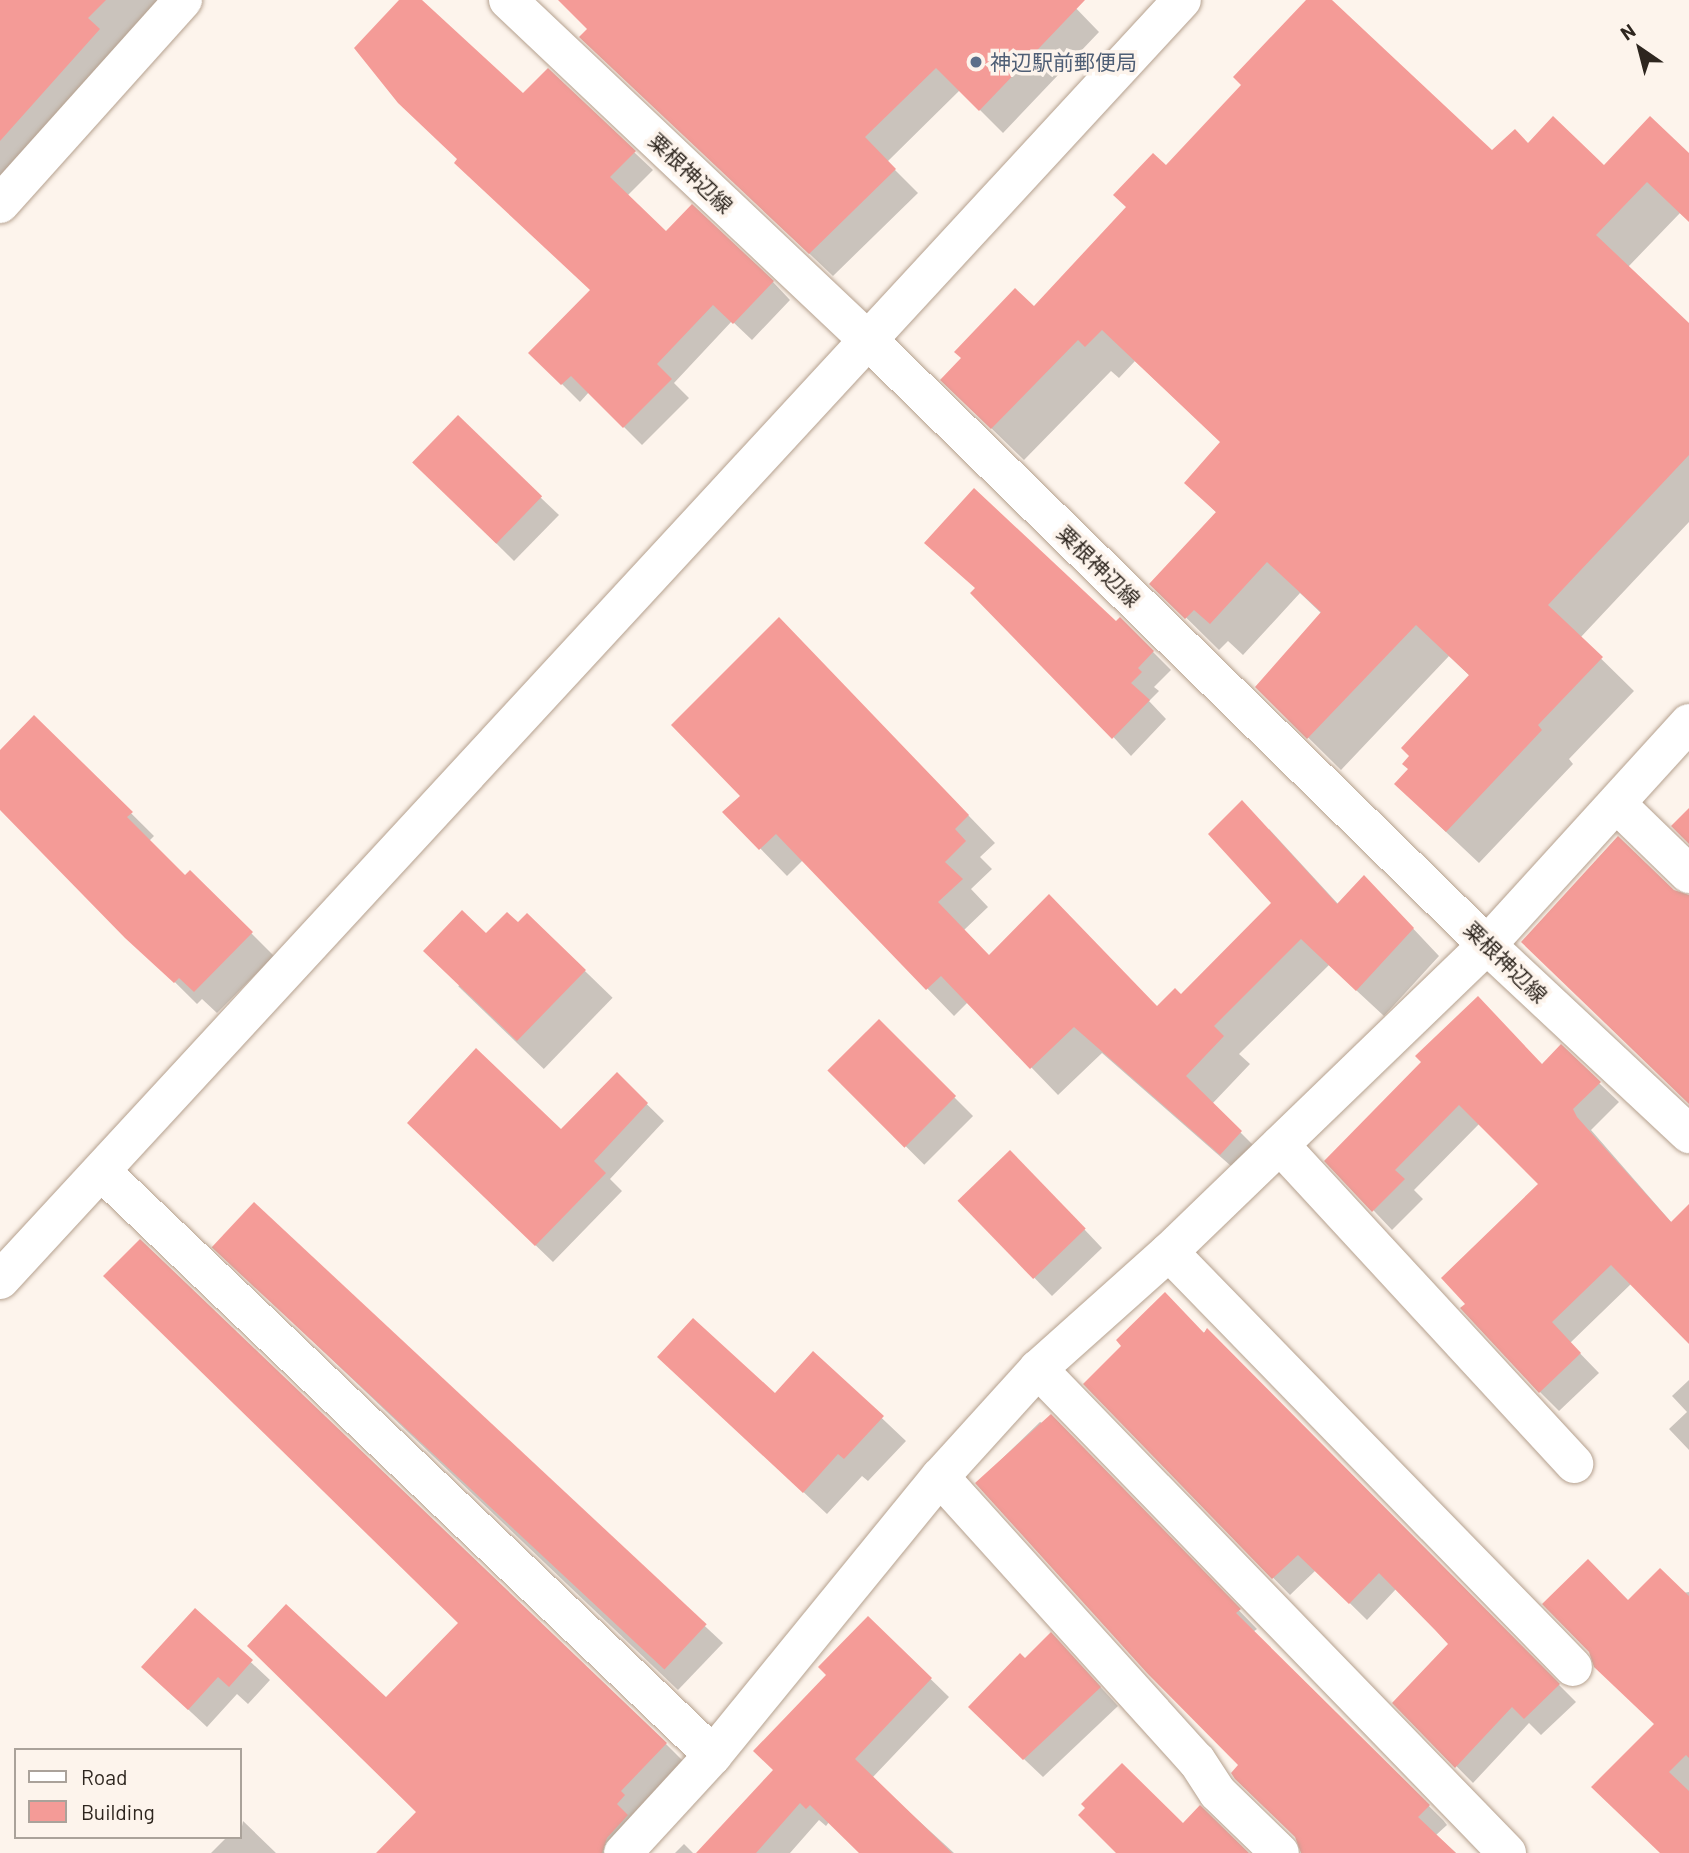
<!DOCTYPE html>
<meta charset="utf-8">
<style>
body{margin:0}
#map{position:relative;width:1689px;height:1853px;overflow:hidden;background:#fdf4ec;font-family:Barlow,"Noto Sans JP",sans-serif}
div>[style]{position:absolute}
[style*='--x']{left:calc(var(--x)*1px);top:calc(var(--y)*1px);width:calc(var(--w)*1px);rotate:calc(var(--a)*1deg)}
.shadow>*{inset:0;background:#0003;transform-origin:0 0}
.building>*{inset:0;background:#f49b97;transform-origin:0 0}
.roads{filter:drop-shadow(0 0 2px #b5a18f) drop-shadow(0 0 2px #b5a18f)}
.minor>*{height:38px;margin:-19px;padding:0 19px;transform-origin:19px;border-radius:19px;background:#fff}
.major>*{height:38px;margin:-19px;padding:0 19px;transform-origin:19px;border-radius:19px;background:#fff}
.dots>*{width:19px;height:19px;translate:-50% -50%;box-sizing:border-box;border:4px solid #fdf4ec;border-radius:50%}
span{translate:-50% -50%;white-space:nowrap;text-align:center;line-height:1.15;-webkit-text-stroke:7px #fdf4ec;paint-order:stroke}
.service-label{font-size:21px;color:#4e5e75}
.left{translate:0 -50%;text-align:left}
.street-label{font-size:21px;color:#2e261f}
.legend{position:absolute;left:14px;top:1748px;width:228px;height:91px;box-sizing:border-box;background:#fdf4ec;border:2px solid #aaa29a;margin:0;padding:9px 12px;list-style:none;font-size:21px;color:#2e261f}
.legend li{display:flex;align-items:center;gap:14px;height:35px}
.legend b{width:35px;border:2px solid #aaa29a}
.north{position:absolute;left:1605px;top:14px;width:70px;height:70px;-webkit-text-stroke:5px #fdf4ec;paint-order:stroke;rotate:325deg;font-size:19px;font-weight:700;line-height:28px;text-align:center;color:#2e261f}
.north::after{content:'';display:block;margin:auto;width:24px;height:32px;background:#2e261f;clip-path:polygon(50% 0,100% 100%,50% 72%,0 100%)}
</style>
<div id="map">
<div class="shadow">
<div style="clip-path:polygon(0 0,162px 0,0 213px)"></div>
<div style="clip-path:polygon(401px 0,419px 0,523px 96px,548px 71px,653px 170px,627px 196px,666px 233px,773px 282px,790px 300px,752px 340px,732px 321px,674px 383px,689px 398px,642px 445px,589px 392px,580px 402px,531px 353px,592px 291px,459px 160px)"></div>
<div style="clip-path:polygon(560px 0,1068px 0,1099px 32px,1003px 133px,960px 90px,887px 162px,918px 193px,833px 276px,605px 60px,590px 29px)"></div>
<div style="clip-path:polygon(1308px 0,1329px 0,1492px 153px,1528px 145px,1604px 167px,1689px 155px,1689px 221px,1680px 213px,1628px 267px,1689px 325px,1689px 522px,1580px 638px,1634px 691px,1569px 759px,1573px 764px,1479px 863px,1429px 816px,1410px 769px,1470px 676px,1449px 656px,1341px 770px,1257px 687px,1322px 614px,1300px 593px,1243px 655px,1228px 641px,1219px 650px,1152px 584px,1217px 513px,1186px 483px,1222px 443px,1135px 361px,1119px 378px,1111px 371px,1024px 460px,942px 380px,1034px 308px,1244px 85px)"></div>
<div style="clip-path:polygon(415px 463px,540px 497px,559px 515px,514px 561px)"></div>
<div style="clip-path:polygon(976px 589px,1116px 623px,1120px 619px,1171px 670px,1154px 687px,1159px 691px,1149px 701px,1166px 719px,1131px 756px)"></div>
<div style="clip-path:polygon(806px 647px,995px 843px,980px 857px,992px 869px,971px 889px,988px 907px,964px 930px,989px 957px,1158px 1008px,1181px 996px,1273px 903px,1269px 829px,1339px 905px,1390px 904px,1439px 956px,1384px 1016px,1329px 965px,1239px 1054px,1250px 1064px,1212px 1104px,1267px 1159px,1247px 1180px,1102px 1053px,1058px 1095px,968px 1002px,954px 1016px,803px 860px,787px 876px,725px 812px,742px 796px)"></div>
<div style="clip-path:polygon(34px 717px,154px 836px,149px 841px,185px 878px,190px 872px,274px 956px,217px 1013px,202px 999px,197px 1004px,0 809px,0 753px)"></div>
<div style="left:527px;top:915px;width:119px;height:99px;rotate:44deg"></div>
<div style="left:879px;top:1022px;width:133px;height:69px;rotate:45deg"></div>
<div style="clip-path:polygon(1561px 1047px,1619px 1102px,1591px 1130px,1672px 1223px,1689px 1207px,1689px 1342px,1632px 1283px,1570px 1343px,1599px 1373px,1559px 1411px,1540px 1392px,1540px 1184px,1480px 1123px,1414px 1190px,1423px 1199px,1392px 1230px,1327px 1161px,1543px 1065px)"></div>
<div style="clip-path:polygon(617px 1075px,664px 1121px,610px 1179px,622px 1191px,553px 1262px,426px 1140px,561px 1132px)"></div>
<div style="clip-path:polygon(1029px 1171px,1102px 1248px,1052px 1296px,960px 1201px)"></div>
<div style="clip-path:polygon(254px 1205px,723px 1643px,678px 1690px,233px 1265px)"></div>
<div style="clip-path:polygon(1207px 1331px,1576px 1702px,1541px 1735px,1529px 1723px,1473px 1783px,1394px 1703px,1450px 1645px,1396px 1589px,1367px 1620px,1316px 1570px,1290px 1595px,1085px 1384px)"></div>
<div style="clip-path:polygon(814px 1354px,906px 1441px,868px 1481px,862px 1476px,827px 1514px,683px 1380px,775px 1395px)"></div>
<div style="clip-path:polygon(1689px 1380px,1689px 1450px,1669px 1429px,1687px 1412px,1672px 1396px)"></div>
<div style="clip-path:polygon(1040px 1422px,1069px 1435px,1257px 1629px,1253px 1632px,1443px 1820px,1447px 1825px,1436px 1835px,1456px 1853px,1313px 1853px,1240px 1765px,977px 1483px)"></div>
<div style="clip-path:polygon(1689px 1592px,1689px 1853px,1661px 1853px,1656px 1725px,1629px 1602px)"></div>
<div style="clip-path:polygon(195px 1610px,270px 1680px,248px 1704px,237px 1694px,207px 1727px,162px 1685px)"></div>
<div style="clip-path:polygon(868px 1618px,949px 1697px,872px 1778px,954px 1853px,860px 1853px,829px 1822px,826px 1826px,819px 1820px,790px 1853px,698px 1853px,775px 1771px,828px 1675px)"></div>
<div style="clip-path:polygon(1069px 1653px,1118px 1706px,1043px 1777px,988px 1725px,1025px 1661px)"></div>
<div style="clip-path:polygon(386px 1699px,666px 1744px,684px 1762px,630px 1853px,378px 1853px,418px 1812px)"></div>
<div style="clip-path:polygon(243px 1821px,276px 1853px,211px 1853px,227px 1837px,240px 1837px)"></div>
<div style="clip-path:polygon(684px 1844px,693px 1853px,675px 1853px)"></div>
</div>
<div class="building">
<div style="clip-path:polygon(0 0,106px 0,88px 18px,100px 29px,0 141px)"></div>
<div style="clip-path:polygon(399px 0,422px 0,523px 93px,548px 68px,636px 151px,610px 177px,666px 231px,692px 204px,774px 281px,733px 324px,713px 305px,657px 364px,672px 379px,623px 428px,571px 376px,561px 385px,528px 353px,590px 290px,454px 163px,457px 159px,398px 103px,354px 48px)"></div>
<div style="clip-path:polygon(558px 0,1085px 0,979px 111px,936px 68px,865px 137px,896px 169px,809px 254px,579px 37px,587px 29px)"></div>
<div style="clip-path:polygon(1306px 0,1332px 0,1492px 150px,1515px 129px,1528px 143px,1553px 116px,1604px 165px,1650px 116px,1689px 153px,1689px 222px,1647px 182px,1596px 235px,1689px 323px,1689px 455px,1548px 605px,1603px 657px,1538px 725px,1542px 730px,1446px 832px,1394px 784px,1408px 769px,1402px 764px,1409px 756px,1401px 748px,1469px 675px,1416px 625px,1307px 739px,1255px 687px,1321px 612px,1267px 562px,1210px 624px,1194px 610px,1185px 619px,1149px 584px,1216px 512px,1184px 483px,1220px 442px,1102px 330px,1085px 347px,1078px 340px,991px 429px,940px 380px,961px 358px,954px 352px,1015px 288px,1034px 306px,1126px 207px,1113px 195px,1153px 153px,1166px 165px,1241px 85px,1233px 77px)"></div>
<div style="left:458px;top:415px;width:117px;height:66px;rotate:44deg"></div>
<div style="clip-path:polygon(974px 488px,1116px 621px,1120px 617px,1154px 651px,1138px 668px,1142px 672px,1131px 683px,1150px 700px,1112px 739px,970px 593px,975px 588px,924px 543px)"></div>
<div style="clip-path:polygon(779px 617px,969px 815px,955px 829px,966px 841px,945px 862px,963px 879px,938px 902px,989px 955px,1049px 894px,1157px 1006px,1175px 988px,1181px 994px,1271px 903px,1208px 834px,1242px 800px,1337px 904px,1364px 875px,1414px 928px,1356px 991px,1301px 939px,1214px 1026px,1224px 1036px,1186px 1076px,1242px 1131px,1220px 1155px,1074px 1027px,1030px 1069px,941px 976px,926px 990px,776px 834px,759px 850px,722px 812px,740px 796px,671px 725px)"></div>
<div style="clip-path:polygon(34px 715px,133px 812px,127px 817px,185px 875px,190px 870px,253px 932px,194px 992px,179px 978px,174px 983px,125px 938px,0 810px,0 750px)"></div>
<div style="clip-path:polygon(1689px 808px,1689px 844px,1671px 826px)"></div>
<div style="clip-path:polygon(1618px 836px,1674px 890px,1689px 895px,1689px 1104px,1521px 942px)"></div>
<div style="clip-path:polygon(462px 910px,486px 933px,507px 912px,518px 922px,527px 913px,586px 970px,517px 1041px,423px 951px)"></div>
<div style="clip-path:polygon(1478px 996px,1542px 1064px,1561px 1044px,1601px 1082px,1573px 1109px,1577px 1117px,1671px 1222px,1689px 1204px,1689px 1344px,1611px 1265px,1552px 1322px,1581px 1353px,1539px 1393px,1460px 1308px,1465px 1304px,1441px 1278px,1538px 1184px,1459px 1105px,1395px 1170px,1405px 1179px,1372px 1212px,1324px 1161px,1421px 1062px,1415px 1056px)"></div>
<div style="left:879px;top:1019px;width:109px;height:73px;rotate:45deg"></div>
<div style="clip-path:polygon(476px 1048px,561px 1129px,617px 1072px,648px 1103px,594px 1161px,606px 1173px,535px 1246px,407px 1123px)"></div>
<div style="left:1010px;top:1150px;width:109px;height:73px;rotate:46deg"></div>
<div style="left:254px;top:1202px;width:619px;height:62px;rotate:43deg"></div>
<div style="clip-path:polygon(140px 1239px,667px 1743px,621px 1791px,625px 1795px,617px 1804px,628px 1815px,607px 1838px,602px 1853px,376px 1853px,416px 1812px,247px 1646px,286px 1604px,386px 1697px,458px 1623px,103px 1276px)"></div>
<div style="clip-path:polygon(1165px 1292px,1204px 1333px,1207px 1328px,1560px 1684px,1524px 1719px,1512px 1707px,1455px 1768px,1392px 1703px,1448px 1644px,1436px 1631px,1379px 1573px,1349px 1604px,1298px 1555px,1272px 1579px,1083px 1384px,1121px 1346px,1116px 1340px)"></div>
<div style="clip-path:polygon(693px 1318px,775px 1393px,813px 1351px,884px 1416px,844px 1459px,838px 1454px,803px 1493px,657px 1357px)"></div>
<div style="clip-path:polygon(1051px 1414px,1241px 1609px,1236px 1613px,1425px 1800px,1430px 1805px,1418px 1817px,1456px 1853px,1301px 1853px,1295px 1837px,1235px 1779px,1231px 1773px,1238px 1765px,1147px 1673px,975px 1483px)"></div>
<div style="clip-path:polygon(1588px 1559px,1628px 1600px,1660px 1568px,1689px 1596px,1689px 1758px,1686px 1755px,1669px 1772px,1689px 1791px,1689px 1853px,1660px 1853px,1591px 1787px,1654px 1724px,1594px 1667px,1589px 1652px,1542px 1604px)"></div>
<div style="clip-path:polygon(195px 1608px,253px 1660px,229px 1687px,218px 1677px,188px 1710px,141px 1667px)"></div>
<div style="clip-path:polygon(868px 1616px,932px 1678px,855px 1759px,952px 1853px,859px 1853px,810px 1805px,806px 1809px,800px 1803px,756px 1853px,696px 1853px,773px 1770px,753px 1751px,826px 1675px,818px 1667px)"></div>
<div style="clip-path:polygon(1051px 1632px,1101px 1687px,1023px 1760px,968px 1707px,1020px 1653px,1025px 1658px)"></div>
<div style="clip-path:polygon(1122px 1763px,1183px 1823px,1200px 1805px,1249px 1853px,1116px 1853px,1078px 1815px,1085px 1808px,1081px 1804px)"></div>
</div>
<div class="roads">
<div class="minor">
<div style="--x:0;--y:204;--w:274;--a:-48.1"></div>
<div style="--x:1618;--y:805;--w:99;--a:44.2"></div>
<div style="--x:1280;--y:1145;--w:434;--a:47.3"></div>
<div style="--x:101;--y:1171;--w:846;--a:43.66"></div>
<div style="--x:1169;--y:1252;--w:579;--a:45.77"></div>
<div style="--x:0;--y:1280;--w:1742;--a:-47.28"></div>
<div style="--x:1038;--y:1369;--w:674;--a:45.9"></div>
<div style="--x:940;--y:1477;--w:383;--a:47.9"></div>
<div style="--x:1197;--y:1761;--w:38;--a:57"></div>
<div style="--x:1218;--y:1793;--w:86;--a:44.1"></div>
<div style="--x:623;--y:1853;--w:133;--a:-47.4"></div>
<div style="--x:713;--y:1755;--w:359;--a:-50.8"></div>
<div style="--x:940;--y:1477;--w:146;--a:-47.8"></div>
<div style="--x:1038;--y:1369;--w:176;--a:-41.8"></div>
<div style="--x:1169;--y:1252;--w:442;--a:-44"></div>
<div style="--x:1487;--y:945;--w:300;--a:-47.7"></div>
</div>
<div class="major">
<div style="--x:508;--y:0;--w:492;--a:43.4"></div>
<div style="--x:866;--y:338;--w:868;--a:44.35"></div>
<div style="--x:1487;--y:945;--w:277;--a:43.1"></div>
</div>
</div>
<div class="dots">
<div style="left:976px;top:62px;background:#5c6f8a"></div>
</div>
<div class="service-label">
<span class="left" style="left:990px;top:62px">神辺駅前郵便局</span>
</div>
<div class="street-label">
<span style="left:691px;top:173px;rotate:43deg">粟根神辺線</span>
<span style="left:1099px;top:566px;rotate:44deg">粟根神辺線</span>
<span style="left:1506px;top:962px;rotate:44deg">粟根神辺線</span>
</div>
<ul class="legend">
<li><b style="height:9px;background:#fff"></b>Road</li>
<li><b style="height:19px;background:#f49b97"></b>Building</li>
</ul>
<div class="north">N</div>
</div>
